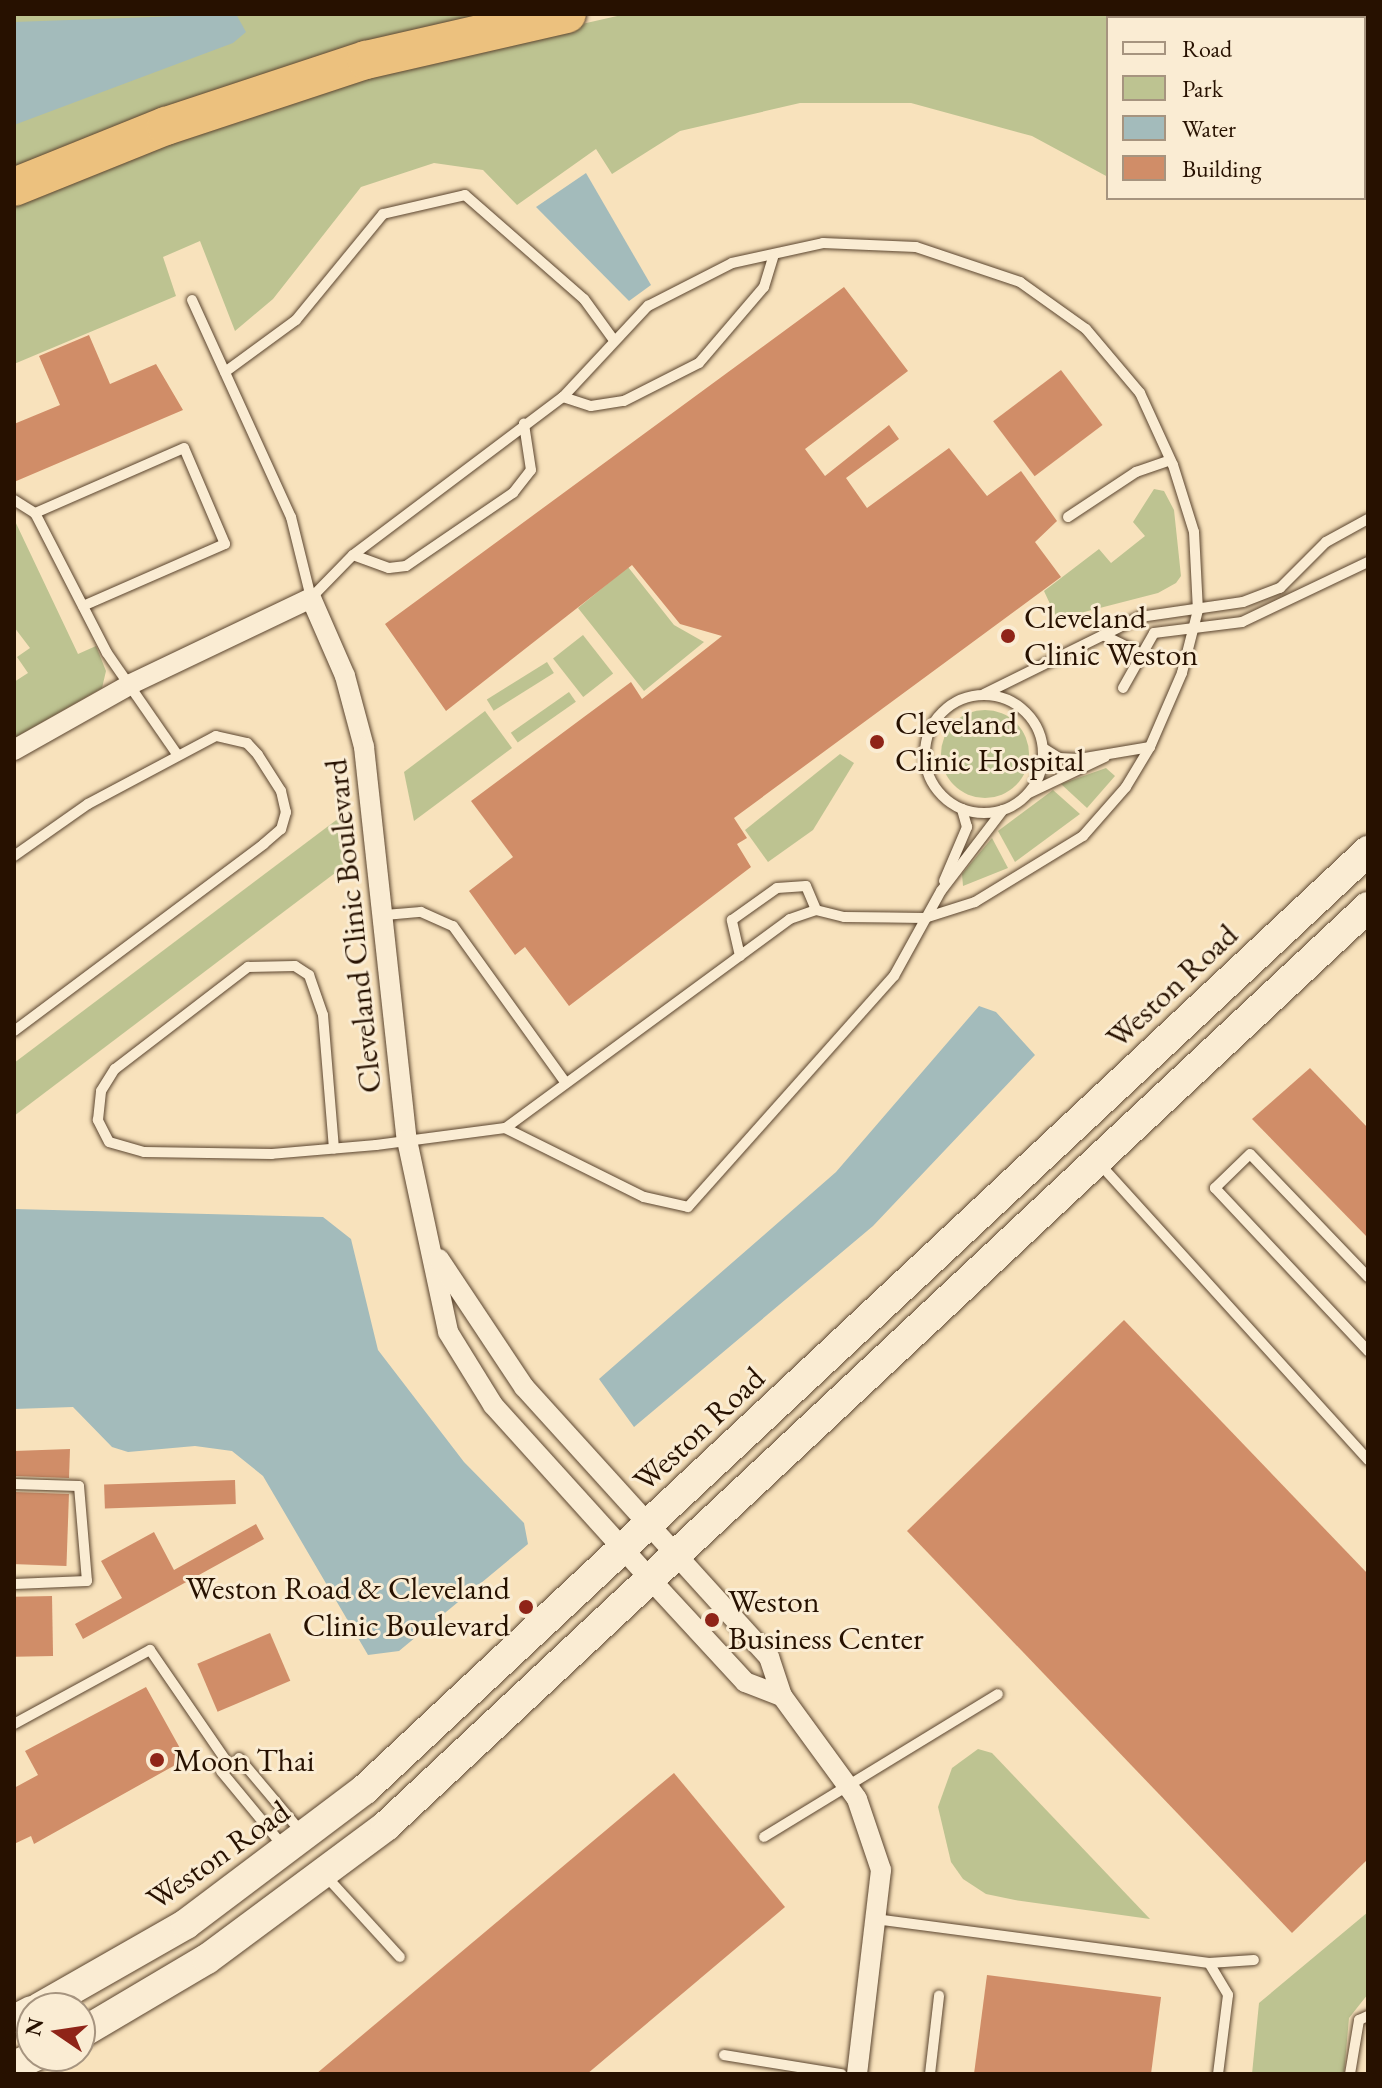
<!DOCTYPE html>
<style>
body{margin:0}
#map{position:relative;width:1382px;height:2088px;overflow:hidden;background:#f8e2bc;font-family:"EB Garamond",serif}
div>[style]{position:absolute}
[style*='--x']{left:calc(var(--x)*1px);top:calc(var(--y)*1px);width:calc(var(--w)*1px);rotate:calc(var(--a)*1deg)}
.green>*{inset:0;background:#bdc391;transform-origin:0 0}
.round{border-radius:50%}
.water>*{inset:0;background:#a3bbbb}
.building>*{inset:0;background:#d08d68;transform-origin:0 0}
.roads{filter:drop-shadow(0 0 2px #5b452f) drop-shadow(0 0 2px #5b452f)}
.lane>*{height:10px;margin:-5px;padding:0 5px;transform-origin:5px;border-radius:5px;background:#faecd3}
.lane>.ring{margin:-5px;padding:0;box-sizing:content-box;background:none;border:10px solid #faecd3;border-radius:50%}
.street>*{height:20px;margin:-10px;padding:0 10px;transform-origin:10px;border-radius:10px;background:#faecd3}
.secondary>*{height:30px;margin:-15px;padding:0 15px;transform-origin:15px;border-radius:15px;background:#faecd3}
.highway>*{height:38px;margin:-19px;padding:0 19px;transform-origin:19px;border-radius:19px;background:#ecc17e}
.dots>*{width:22px;height:22px;translate:-50% -50%;box-sizing:border-box;border:4px solid #faecd3;border-radius:50%}
span{translate:-50% -50%;white-space:nowrap;text-align:center;line-height:1.15;-webkit-text-stroke:6px #faecd3;paint-order:stroke}
.poi-label{font-size:32px;color:#271100}
.left{translate:0 -50%;text-align:left}
.right{translate:-100% -50%;text-align:right}
.street-label{font-size:32px;color:#271100}
.frame{position:absolute;inset:0;border:16px solid #271100;pointer-events:none}
.legend{position:absolute;left:1106px;top:16px;width:260px;height:184px;box-sizing:border-box;background:#faecd3;border:2px solid #a6947f;margin:0;padding:10px 14px;list-style:none;font-size:24px;color:#271100}
.legend li{display:flex;align-items:center;gap:16px;height:40px}
.legend b{width:40px;border:2px solid #a6947f}
.north{position:absolute;left:16px;top:1992px;width:80px;height:80px;box-sizing:border-box;background:#faecd3;border:2px solid #a6947f;border-radius:50%;rotate:283deg;font-size:22px;font-weight:700;line-height:32px;text-align:center;color:#271100}
.north::after{content:'';display:block;margin:auto;width:28px;height:36px;background:#8f2418;clip-path:polygon(50% 0,100% 100%,50% 72%,0 100%)}
</style>
<div id="map">
<div class="green">
<div style="clip-path:polygon(14px 14px,525px 14px,14px 173px)"></div>
<div style="clip-path:polygon(626px 14px,1368px 14px,1368px 126px,1364px 18px,1108px 18px,1108px 177px,1032px 136px,911px 103px,800px 103px,680px 131px,612px 174px,596px 149px,517px 205px,483px 170px,434px 163px,361px 187px,273px 299px,235px 331px,200px 241px,163px 257px,176px 296px,14px 364px,14px 197px,361px 74px)"></div>
<div style="clip-path:polygon(1154px 489px,1164px 491px,1174px 510px,1181px 576px,1176px 583px,1158px 593px,1057px 619px,1044px 591px,1099px 549px,1111px 563px,1145px 536px,1133px 522px)"></div>
<div style="clip-path:polygon(14px 519px,78px 654px,96px 646px,106px 671px,102px 688px,14px 738px,14px 682px,28px 673px,17px 657px,30px 648px,14px 627px)"></div>
<div style="clip-path:polygon(628px 567px,674px 625px,704px 642px,644px 691px,578px 608px)"></div>
<div style="left:583px;top:635px;width:49px;height:38px;rotate:52deg"></div>
<div style="left:547px;top:662px;width:13px;height:71px;rotate:58deg"></div>
<div style="left:569px;top:692px;width:12px;height:71px;rotate:55deg"></div>
<div class="round" style="left:941px;top:710px;width:88px;height:88px"></div>
<div style="clip-path:polygon(485px 711px,512px 748px,414px 821px,404px 772px)"></div>
<div style="clip-path:polygon(840px 754px,854px 763px,813px 830px,768px 862px,745px 830px)"></div>
<div style="clip-path:polygon(1106px 768px,1115px 776px,1087px 808px,1061px 784px)"></div>
<div style="clip-path:polygon(1053px 790px,1080px 814px,1015px 862px,998px 831px)"></div>
<div style="clip-path:polygon(339px 818px,343px 867px,14px 1116px,14px 1063px)"></div>
<div style="clip-path:polygon(992px 838px,1008px 868px,963px 886px,962px 874px)"></div>
<div style="clip-path:polygon(978px 1749px,992px 1753px,1150px 1919px,1015px 1900px,986px 1894px,963px 1879px,951px 1862px,938px 1807px,952px 1768px)"></div>
<div style="clip-path:polygon(1368px 1912px,1368px 1994px,1349px 2018px,1344px 2074px,1252px 2074px,1259px 2003px)"></div>
</div>
<div class="water">
<div style="clip-path:polygon(236px 14px,246px 32px,233px 43px,14px 125px,14px 22px)"></div>
<div style="clip-path:polygon(586px 173px,651px 285px,629px 301px,536px 207px)"></div>
<div style="clip-path:polygon(979px 1006px,996px 1012px,1035px 1055px,873px 1226px,634px 1427px,599px 1379px,836px 1172px)"></div>
<div style="clip-path:polygon(14px 1209px,323px 1217px,351px 1239px,378px 1350px,464px 1462px,524px 1523px,528px 1544px,399px 1651px,368px 1655px,263px 1476px,232px 1451px,195px 1446px,128px 1452px,112px 1447px,73px 1407px,14px 1409px)"></div>
</div>
<div class="building">
<div style="clip-path:polygon(844px 287px,908px 371px,805px 449px,825px 476px,889px 425px,899px 439px,846px 478px,867px 508px,949px 448px,987px 496px,1021px 471px,1057px 521px,1035px 542px,1061px 577px,734px 818px,747px 838px,737px 844px,751px 867px,569px 1006px,525px 947px,515px 955px,469px 891px,513px 857px,471px 801px,631px 682px,642px 699px,722px 636px,680px 624px,632px 565px,446px 711px,385px 624px)"></div>
<div style="clip-path:polygon(89px 335px,110px 384px,156px 364px,183px 410px,14px 482px,14px 424px,60px 405px,39px 356px)"></div>
<div style="left:1061px;top:370px;width:69px;height:85px;rotate:53deg"></div>
<div style="clip-path:polygon(1310px 1068px,1368px 1128px,1368px 1238px,1252px 1119px)"></div>
<div style="clip-path:polygon(1124px 1320px,1368px 1574px,1368px 1859px,1292px 1933px,907px 1531px)"></div>
<div style="clip-path:polygon(70px 1449px,69px 1478px,14px 1476px,14px 1451px)"></div>
<div style="left:235px;top:1480px;width:24px;height:131px;rotate:88deg"></div>
<div style="left:14px;top:1492px;width:55px;height:72px;rotate:2deg"></div>
<div style="clip-path:polygon(256px 1524px,264px 1539px,83px 1639px,75px 1624px,122px 1598px,101px 1561px,154px 1532px,174px 1570px)"></div>
<div style="left:52px;top:1596px;width:60px;height:38px;rotate:89deg"></div>
<div style="left:270px;top:1633px;width:52px;height:79px;rotate:67deg"></div>
<div style="clip-path:polygon(146px 1687px,186px 1759px,34px 1844px,31px 1836px,14px 1844px,14px 1788px,38px 1775px,25px 1751px)"></div>
<div style="clip-path:polygon(674px 1773px,785px 1907px,587px 2074px,316px 2074px)"></div>
<div style="clip-path:polygon(987px 1975px,1161px 1997px,1151px 2074px,974px 2074px)"></div>
</div>
<div class="roads">
<div class="lane">
<div style="--x:192;--y:300;--w:239;--a:65.5"></div>
<div style="--x:291;--y:517;--w:83;--a:76.1"></div>
<div style="--x:225;--y:372;--w:88;--a:-36.2"></div>
<div style="--x:296;--y:320;--w:137;--a:-50.6"></div>
<div style="--x:383;--y:214;--w:84;--a:-13"></div>
<div style="--x:465;--y:195;--w:158;--a:41.2"></div>
<div style="--x:584;--y:299;--w:49;--a:54.1"></div>
<div style="--x:563;--y:397;--w:29;--a:18"></div>
<div style="--x:591;--y:406;--w:33;--a:-9"></div>
<div style="--x:624;--y:401;--w:84;--a:-26.9"></div>
<div style="--x:699;--y:363;--w:100;--a:-49.5"></div>
<div style="--x:764;--y:287;--w:34;--a:-73"></div>
<div style="--x:14;--y:500;--w:25;--a:32"></div>
<div style="--x:1068;--y:517;--w:82;--a:-33.5"></div>
<div style="--x:1136;--y:472;--w:36;--a:-19"></div>
<div style="--x:353;--y:555;--w:38;--a:20"></div>
<div style="--x:389;--y:568;--w:17;--a:-7"></div>
<div style="--x:406;--y:566;--w:130;--a:-34.3"></div>
<div style="--x:513;--y:493;--w:29;--a:-52"></div>
<div style="--x:531;--y:470;--w:47;--a:-98.7"></div>
<div style="--x:311;--y:598;--w:60;--a:-45.7"></div>
<div style="--x:353;--y:555;--w:263;--a:-37"></div>
<div style="--x:563;--y:397;--w:125;--a:-47"></div>
<div style="--x:648;--y:306;--w:94;--a:-27.1"></div>
<div style="--x:732;--y:263;--w:93;--a:-12.4"></div>
<div style="--x:823;--y:243;--w:93;--a:2.5"></div>
<div style="--x:916;--y:247;--w:110;--a:18.6"></div>
<div style="--x:1020;--y:282;--w:81;--a:35.5"></div>
<div style="--x:1086;--y:329;--w:84;--a:49.8"></div>
<div style="--x:1140;--y:393;--w:79;--a:65.4"></div>
<div style="--x:1173;--y:465;--w:70;--a:72.6"></div>
<div style="--x:1194;--y:532;--w:78;--a:87.1"></div>
<div style="--x:1198;--y:610;--w:65;--a:104.3"></div>
<div style="--x:1182;--y:673;--w:81;--a:113.4"></div>
<div style="--x:1150;--y:747;--w:47;--a:121"></div>
<div style="--x:1126;--y:787;--w:65;--a:131.3"></div>
<div style="--x:1083;--y:836;--w:127;--a:148.6"></div>
<div style="--x:975;--y:902;--w:52;--a:162.3"></div>
<div style="--x:925;--y:918;--w:81;--a:-179.3"></div>
<div style="--x:844;--y:917;--w:29;--a:-166"></div>
<div style="--x:816;--y:910;--w:28;--a:161"></div>
<div style="--x:790;--y:919;--w:353;--a:143.7"></div>
<div style="--x:505;--y:1128;--w:130;--a:172.5"></div>
<div style="--x:376;--y:1145;--w:104;--a:175.1"></div>
<div style="--x:272;--y:1154;--w:128;--a:-179.1"></div>
<div style="--x:144;--y:1152;--w:36;--a:-164"></div>
<div style="--x:109;--y:1142;--w:25;--a:-117"></div>
<div style="--x:98;--y:1120;--w:29;--a:-84"></div>
<div style="--x:101;--y:1091;--w:26;--a:-58"></div>
<div style="--x:115;--y:1069;--w:168;--a:-37.5"></div>
<div style="--x:248;--y:967;--w:47;--a:-1.2"></div>
<div style="--x:295;--y:966;--w:17;--a:33"></div>
<div style="--x:309;--y:975;--w:42;--a:70.7"></div>
<div style="--x:323;--y:1015;--w:134;--a:85.3"></div>
<div style="--x:83;--y:606;--w:155;--a:-23.6"></div>
<div style="--x:225;--y:544;--w:104;--a:-113.1"></div>
<div style="--x:184;--y:448;--w:163;--a:156.4"></div>
<div style="--x:35;--y:513;--w:157;--a:62.8"></div>
<div style="--x:107;--y:653;--w:123;--a:55.3"></div>
<div style="--x:1103;--y:635;--w:41;--a:25.9"></div>
<div style="--x:1123;--y:688;--w:63;--a:-60.6"></div>
<div style="--x:1154;--y:633;--w:89;--a:-7.1"></div>
<div style="--x:1242;--y:622;--w:140;--a:-25.5"></div>
<div style="--x:984;--y:694;--w:174;--a:-26.3"></div>
<div style="--x:1140;--y:617;--w:104;--a:-8.3"></div>
<div style="--x:1243;--y:602;--w:40;--a:-21"></div>
<div style="--x:1280;--y:588;--w:65;--a:-45"></div>
<div style="--x:1326;--y:542;--w:48;--a:-28.7"></div>
<div class="ring" style="left:925px;top:695px;width:108px;height:108px"></div>
<div style="--x:1043;--y:748;--w:19;--a:32"></div>
<div style="--x:1059;--y:758;--w:20;--a:3"></div>
<div style="--x:1079;--y:759;--w:72;--a:-9.6"></div>
<div style="--x:1029;--y:793;--w:84;--a:-25.3"></div>
<div style="--x:14;--y:856;--w:90;--a:-35.1"></div>
<div style="--x:88;--y:804;--w:145;--a:-28"></div>
<div style="--x:216;--y:736;--w:32;--a:13"></div>
<div style="--x:247;--y:743;--w:16;--a:47"></div>
<div style="--x:258;--y:755;--w:43;--a:57.4"></div>
<div style="--x:281;--y:791;--w:22;--a:77"></div>
<div style="--x:286;--y:812;--w:18;--a:106"></div>
<div style="--x:281;--y:829;--w:23;--a:139"></div>
<div style="--x:264;--y:844;--w:312;--a:143.2"></div>
<div style="--x:944;--y:881;--w:59;--a:-66.9"></div>
<div style="--x:967;--y:827;--w:19;--a:-106"></div>
<div style="--x:385;--y:915;--w:36;--a:-5"></div>
<div style="--x:421;--y:912;--w:35;--a:24"></div>
<div style="--x:453;--y:926;--w:193;--a:54.3"></div>
<div style="--x:740;--y:956;--w:37;--a:-103"></div>
<div style="--x:732;--y:920;--w:55;--a:-35.4"></div>
<div style="--x:777;--y:888;--w:29;--a:-4"></div>
<div style="--x:806;--y:886;--w:26;--a:67"></div>
<div style="--x:505;--y:1128;--w:155;--a:26.4"></div>
<div style="--x:644;--y:1197;--w:45;--a:12.8"></div>
<div style="--x:688;--y:1207;--w:310;--a:-48.3"></div>
<div style="--x:894;--y:976;--w:97;--a:-61.1"></div>
<div style="--x:941;--y:891;--w:102;--a:-52.6"></div>
<div style="--x:1098;--y:1162;--w:402;--a:47.8"></div>
<div style="--x:1368;--y:1277;--w:170;--a:-133.8"></div>
<div style="--x:1250;--y:1154;--w:49;--a:135.8"></div>
<div style="--x:1215;--y:1188;--w:224;--a:46.8"></div>
<div style="--x:14;--y:1484;--w:65;--a:1.8"></div>
<div style="--x:79;--y:1486;--w:95;--a:85.2"></div>
<div style="--x:87;--y:1581;--w:73;--a:177.6"></div>
<div style="--x:14;--y:1724;--w:155;--a:-28.6"></div>
<div style="--x:150;--y:1650;--w:140;--a:55.5"></div>
<div style="--x:239;--y:1758;--w:98;--a:50"></div>
<div style="--x:221;--y:1771;--w:97;--a:50.4"></div>
<div style="--x:764;--y:1837;--w:274;--a:-31.4"></div>
<div style="--x:325;--y:1875;--w:111;--a:47.6"></div>
<div style="--x:875;--y:1919;--w:337;--a:7.5"></div>
<div style="--x:1209;--y:1963;--w:45;--a:-3.8"></div>
<div style="--x:1209;--y:1963;--w:37;--a:59"></div>
<div style="--x:1228;--y:1995;--w:80;--a:97.2"></div>
<div style="--x:724;--y:2055;--w:119;--a:9.2"></div>
<div style="--x:930;--y:2074;--w:79;--a:-83.4"></div>
<div style="--x:1350;--y:2074;--w:55;--a:-80.5"></div>
<div style="--x:1359;--y:2020;--w:10;--a:-24"></div>
</div>
<div class="street">
<div style="--x:14;--y:750;--w:134;--a:-29.4"></div>
<div style="--x:131;--y:684;--w:199;--a:-25.5"></div>
<div style="--x:311;--y:598;--w:85;--a:66.4"></div>
<div style="--x:345;--y:676;--w:73;--a:75"></div>
<div style="--x:364;--y:747;--w:395;--a:83.8"></div>
<div style="--x:407;--y:1140;--w:196;--a:77.9"></div>
<div style="--x:448;--y:1332;--w:86;--a:58.3"></div>
<div style="--x:493;--y:1405;--w:236;--a:47.9"></div>
<div style="--x:651;--y:1580;--w:139;--a:47.3"></div>
<div style="--x:745;--y:1682;--w:40;--a:21"></div>
<div style="--x:439;--y:1259;--w:154;--a:56.4"></div>
<div style="--x:524;--y:1387;--w:365;--a:47.8"></div>
<div style="--x:769;--y:1657;--w:41;--a:71.6"></div>
<div style="--x:782;--y:1696;--w:127;--a:53.9"></div>
<div style="--x:857;--y:1799;--w:75;--a:71.3"></div>
<div style="--x:881;--y:1870;--w:205;--a:96.7"></div>
</div>
<div class="secondary">
<div style="--x:39;--y:2008;--w:169;--a:-29.7"></div>
<div style="--x:186;--y:1924;--w:223;--a:-37"></div>
<div style="--x:364;--y:1790;--w:1375;--a:-43.08"></div>
<div style="--x:14;--y:2020;--w:20;--a:-27"></div>
<div style="--x:80;--y:2034;--w:147;--a:-30.6"></div>
<div style="--x:207;--y:1959;--w:223;--a:-36.6"></div>
<div style="--x:386;--y:1826;--w:1345;--a:-43.1"></div>
<div style="--x:14;--y:2066;--w:23;--a:-25"></div>
</div>
<div class="highway">
<div style="--x:14;--y:187;--w:164;--a:-21.9"></div>
<div style="--x:166;--y:126;--w:211;--a:-18.3"></div>
<div style="--x:366;--y:60;--w:206;--a:-12.9"></div>
</div>
</div>
<div class="dots">
<div style="left:1008px;top:636px;background:#8f2418"></div>
<div style="left:877px;top:742px;background:#8f2418"></div>
<div style="left:526px;top:1607px;background:#8f2418"></div>
<div style="left:712px;top:1620px;background:#8f2418"></div>
<div style="left:157px;top:1760px;background:#8f2418"></div>
</div>
<div class="poi-label">
<span class="left" style="left:1024px;top:636px">Cleveland<br>Clinic Weston</span>
<span class="left" style="left:895px;top:742px">Cleveland<br>Clinic Hospital</span>
<span class="right" style="left:510px;top:1607px">Weston Road &amp; Cleveland<br>Clinic Boulevard</span>
<span class="left" style="left:728px;top:1620px">Weston<br>Business Center</span>
<span class="left" style="left:173px;top:1760px">Moon Thai</span>
</div>
<div class="street-label">
<span style="left:353px;top:926px;rotate:-96deg">Cleveland Clinic Boulevard</span>
<span style="left:1172px;top:986px;rotate:-43deg">Weston Road</span>
<span style="left:699px;top:1429px;rotate:-43deg">Weston Road</span>
<span style="left:218px;top:1855px;rotate:-35deg">Weston Road</span>
</div>
<div class="frame"></div>
<ul class="legend">
<li><b style="height:10px;background:#faecd3"></b>Road</li>
<li><b style="height:22px;background:#bdc391"></b>Park</li>
<li><b style="height:22px;background:#a3bbbb"></b>Water</li>
<li><b style="height:22px;background:#d08d68"></b>Building</li>
</ul>
<div class="north">N</div>
</div>
